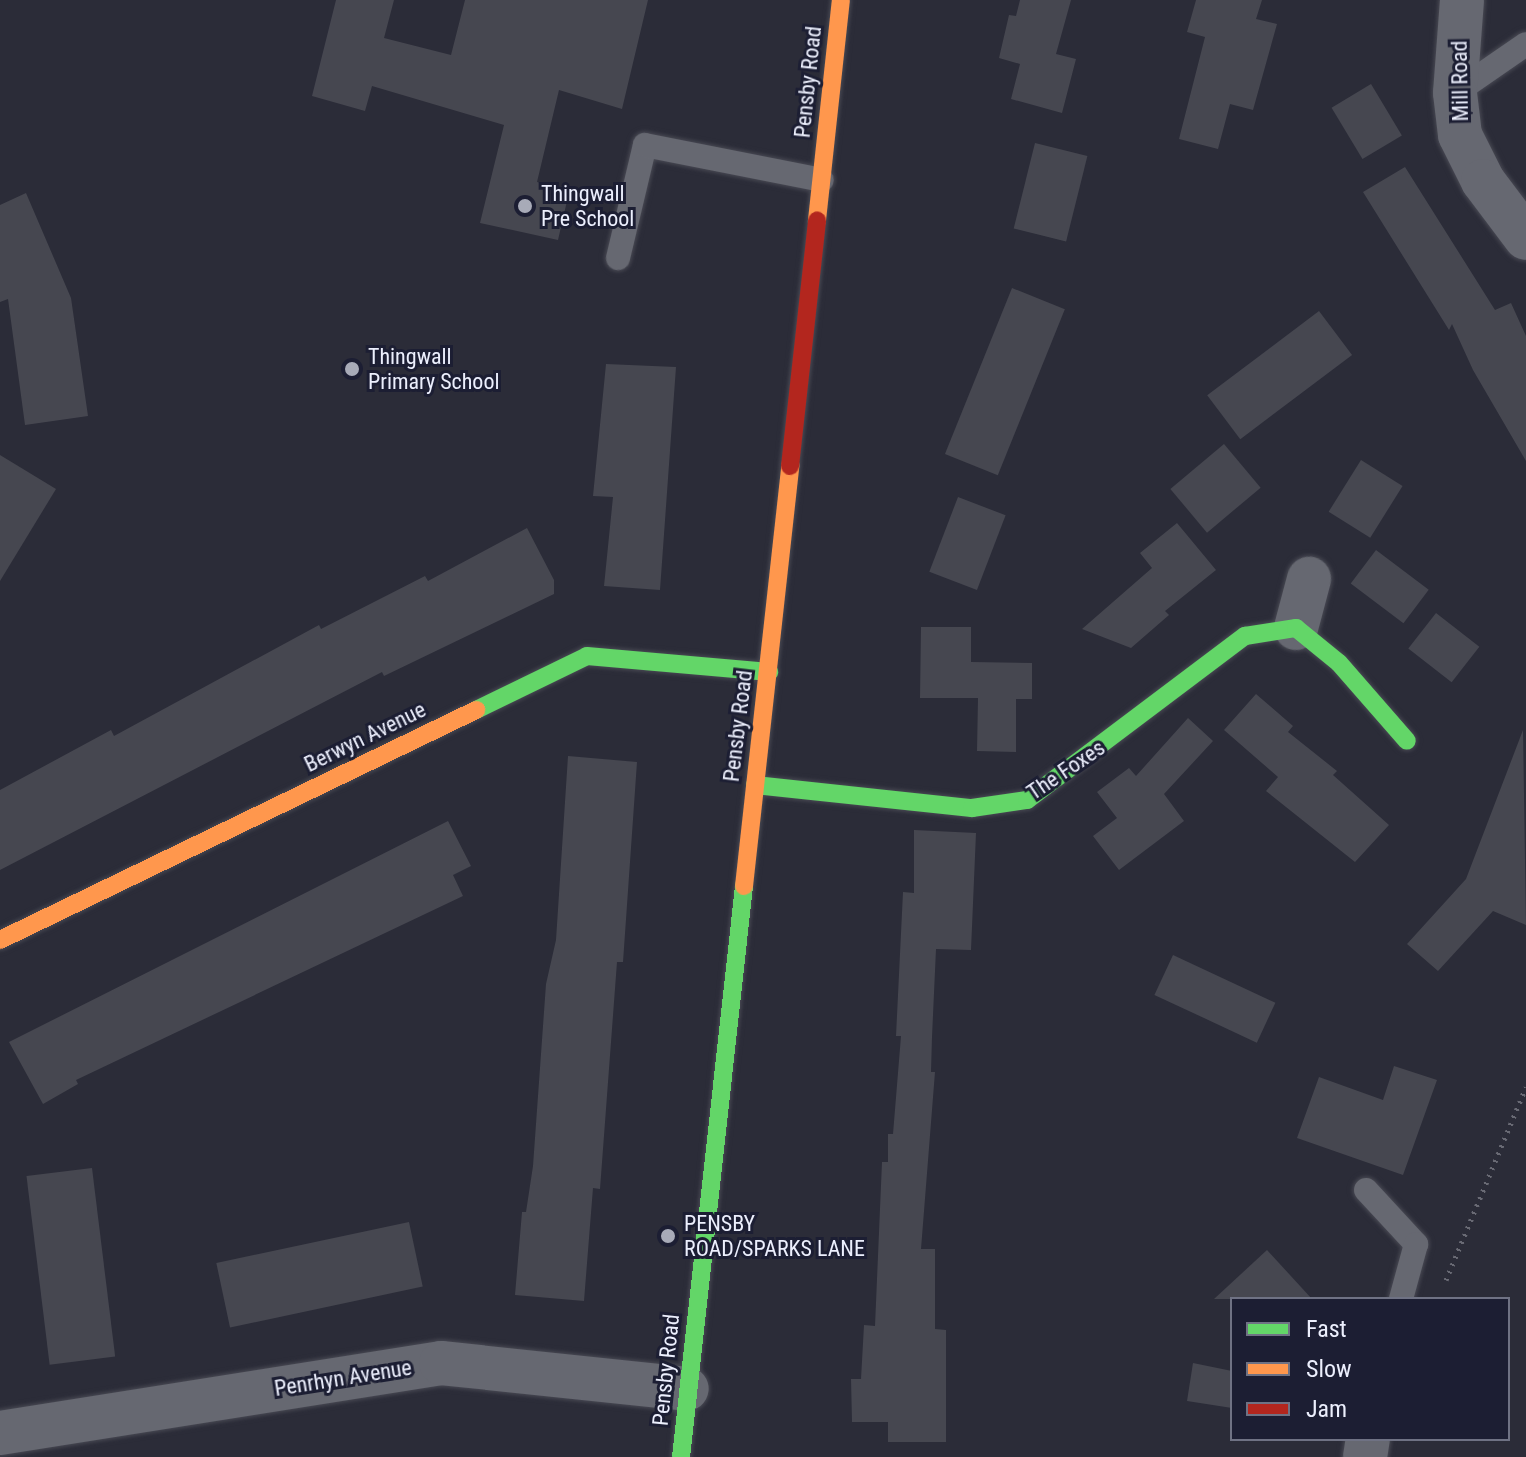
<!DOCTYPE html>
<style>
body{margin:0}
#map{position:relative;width:1526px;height:1457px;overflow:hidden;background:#2b2c38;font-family:"Roboto Condensed",sans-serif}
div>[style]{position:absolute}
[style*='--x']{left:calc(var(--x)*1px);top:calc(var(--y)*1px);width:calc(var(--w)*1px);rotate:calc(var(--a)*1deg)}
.building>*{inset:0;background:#464750;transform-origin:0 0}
.path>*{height:5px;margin-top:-2.5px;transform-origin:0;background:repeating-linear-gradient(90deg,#696a74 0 2px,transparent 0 8px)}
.roads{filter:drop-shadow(0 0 2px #484953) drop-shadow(0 0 2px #484953)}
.lane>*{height:24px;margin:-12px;padding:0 12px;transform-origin:12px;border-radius:12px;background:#666871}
.street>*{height:44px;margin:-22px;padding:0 22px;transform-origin:22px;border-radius:22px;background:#666871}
.fast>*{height:18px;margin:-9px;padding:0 9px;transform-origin:9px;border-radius:9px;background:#63d668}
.slow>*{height:18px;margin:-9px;padding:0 9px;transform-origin:9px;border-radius:9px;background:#ff974d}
.jam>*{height:18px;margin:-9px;padding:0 9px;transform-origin:9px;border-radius:9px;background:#b3261e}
.dots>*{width:22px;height:22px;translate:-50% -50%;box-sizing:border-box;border:4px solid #1c1e33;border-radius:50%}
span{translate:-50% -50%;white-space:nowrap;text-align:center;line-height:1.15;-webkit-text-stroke:6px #1c1e33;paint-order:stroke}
.street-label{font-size:22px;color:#eceffd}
.poi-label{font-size:22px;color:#eceffd}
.left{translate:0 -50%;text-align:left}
.legend{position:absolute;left:1230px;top:1297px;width:280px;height:144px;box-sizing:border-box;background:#1c1e33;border:2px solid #6f7284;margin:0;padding:10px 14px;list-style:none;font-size:24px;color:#eceffd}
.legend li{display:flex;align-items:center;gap:16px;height:40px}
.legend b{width:40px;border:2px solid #6f7284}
</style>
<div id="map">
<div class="building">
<div style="clip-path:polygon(336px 0,394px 0,384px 38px,451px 55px,465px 0,648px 0,622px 109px,559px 90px,537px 182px,570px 188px,558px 240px,480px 223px,504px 125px,372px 86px,365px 111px,312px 96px)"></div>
<div style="clip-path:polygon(1020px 0,1071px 0,1056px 54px,1076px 59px,1062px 113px,1011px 99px,1020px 64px,999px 58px,1009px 15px,1016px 16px)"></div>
<div style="clip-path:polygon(1196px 0,1262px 0,1256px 19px,1277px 24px,1253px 110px,1230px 104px,1218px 149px,1179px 139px,1205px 37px,1187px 32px)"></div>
<div style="left:1371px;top:84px;width:60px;height:46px;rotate:59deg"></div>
<div style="left:1035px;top:143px;width:54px;height:88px;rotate:14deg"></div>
<div style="clip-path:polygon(1405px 167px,1495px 310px,1511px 303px,1526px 336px,1526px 461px,1473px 370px,1452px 324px,1449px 330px,1363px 192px)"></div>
<div style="clip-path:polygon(26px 193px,71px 298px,88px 416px,25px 425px,8px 299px,0 302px,0 205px)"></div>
<div style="left:1012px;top:288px;width:57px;height:179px;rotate:22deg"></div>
<div style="left:1319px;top:311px;width:55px;height:140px;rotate:53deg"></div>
<div style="clip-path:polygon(606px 364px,676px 367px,660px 590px,604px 586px,613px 497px,593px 496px)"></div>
<div style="left:1224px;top:444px;width:57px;height:70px;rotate:50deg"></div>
<div style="clip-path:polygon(0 455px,56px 489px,0 581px)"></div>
<div style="left:1361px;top:460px;width:49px;height:61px;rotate:32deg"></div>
<div style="left:958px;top:497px;width:51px;height:80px;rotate:21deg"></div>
<div style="clip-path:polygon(1177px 523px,1216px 570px,1165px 611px,1169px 615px,1131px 648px,1082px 629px,1152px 568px,1140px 553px)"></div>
<div style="clip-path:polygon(527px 528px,554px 580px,554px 594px,384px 676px,382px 672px,0 870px,0 790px,111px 730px,114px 736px,319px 625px,321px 629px,425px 576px,428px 581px)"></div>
<div style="left:1376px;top:550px;width:66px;height:42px;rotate:37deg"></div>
<div style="left:1436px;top:613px;width:55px;height:45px;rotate:38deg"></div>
<div style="clip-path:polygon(921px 627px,971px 627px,971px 662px,1032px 663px,1032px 699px,1016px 699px,1016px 752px,977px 751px,978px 698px,920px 698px)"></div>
<div style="clip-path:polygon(1256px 694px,1293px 726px,1288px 732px,1337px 771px,1333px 775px,1389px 825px,1355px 862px,1266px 791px,1278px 777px,1224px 730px)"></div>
<div style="clip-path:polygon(1188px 718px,1213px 741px,1164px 794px,1184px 821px,1119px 870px,1093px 836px,1117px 818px,1097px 792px,1129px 768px,1136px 776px)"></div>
<div style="clip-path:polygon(1523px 730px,1526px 925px,1493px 911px,1438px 971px,1407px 944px,1466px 879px)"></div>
<div style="clip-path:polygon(568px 756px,637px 762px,623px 962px,617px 962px,600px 1189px,593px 1188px,584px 1301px,515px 1295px,522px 1212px,526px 1212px,533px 1166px,546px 984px,556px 940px)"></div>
<div style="clip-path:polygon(448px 821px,471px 866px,453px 875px,463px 896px,76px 1080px,78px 1084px,43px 1104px,9px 1042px)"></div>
<div style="clip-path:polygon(914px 830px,976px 833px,971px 950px,936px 949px,932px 1037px,927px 1037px,932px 1037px,931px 1072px,935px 1072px,921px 1249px,935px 1249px,935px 1329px,946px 1330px,946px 1442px,888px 1442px,888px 1422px,852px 1422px,851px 1379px,861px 1379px,864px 1325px,875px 1326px,882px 1162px,888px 1162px,888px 1134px,893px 1134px,901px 1036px,896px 1036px,903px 892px,914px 893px)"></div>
<div style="left:1173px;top:955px;width:113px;height:44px;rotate:25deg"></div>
<div style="clip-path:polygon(1394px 1066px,1437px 1080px,1403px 1175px,1297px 1138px,1319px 1077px,1383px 1100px)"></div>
<div style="left:92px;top:1168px;width:190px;height:66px;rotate:83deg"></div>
<div style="left:409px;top:1222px;width:66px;height:197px;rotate:78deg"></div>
<div style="clip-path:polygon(1267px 1250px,1312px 1299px,1214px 1299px)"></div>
<div style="clip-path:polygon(1193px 1363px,1232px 1371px,1232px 1408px,1187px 1401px)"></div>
</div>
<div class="path">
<div style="--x:1446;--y:1280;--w:209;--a:-67.5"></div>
</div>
<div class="roads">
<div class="lane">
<div style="--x:1455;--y:93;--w:86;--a:-34.6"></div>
<div style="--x:618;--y:258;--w:116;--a:-76.6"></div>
<div style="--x:645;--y:145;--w:180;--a:11.2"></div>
<div style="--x:1366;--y:1190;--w:74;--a:47.2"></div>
<div style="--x:1416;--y:1244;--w:57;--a:105.3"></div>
</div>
<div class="street">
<div style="--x:1462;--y:0;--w:93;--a:94.3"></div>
<div style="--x:1455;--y:93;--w:42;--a:83.2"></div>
<div style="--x:1460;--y:135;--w:51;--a:63.4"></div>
<div style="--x:1483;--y:181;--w:71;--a:53"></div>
<div style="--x:1296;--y:628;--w:51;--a:-75.1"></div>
<div style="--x:0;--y:1433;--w:447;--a:-9"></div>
<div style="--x:441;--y:1363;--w:247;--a:6"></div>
<div style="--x:1365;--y:1457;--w:18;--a:-81"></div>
</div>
<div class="fast">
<div style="--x:476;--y:710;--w:123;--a:-25.9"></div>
<div style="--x:587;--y:656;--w:183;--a:5"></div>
<div style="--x:755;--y:785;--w:218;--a:6.1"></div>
<div style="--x:972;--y:808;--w:56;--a:-8.3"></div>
<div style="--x:1027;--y:800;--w:273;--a:-37"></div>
<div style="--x:1245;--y:636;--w:52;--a:-8.9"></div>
<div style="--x:1296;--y:628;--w:55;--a:39.1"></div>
<div style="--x:1339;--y:663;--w:103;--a:48.9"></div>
<div style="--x:681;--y:1457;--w:574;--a:-83.7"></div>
</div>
<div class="slow">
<div style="--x:817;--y:220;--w:221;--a:-83.8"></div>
<div style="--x:744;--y:886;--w:423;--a:-83.7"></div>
<div style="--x:0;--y:940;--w:529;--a:-25.79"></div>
</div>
<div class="jam">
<div style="--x:790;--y:466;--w:247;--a:-83.7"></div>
</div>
</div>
<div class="dots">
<div style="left:525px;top:206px;background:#a8abb8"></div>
<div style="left:352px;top:369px;background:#a8abb8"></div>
<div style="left:668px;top:1236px;background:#a8abb8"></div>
</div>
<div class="street-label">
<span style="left:1460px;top:81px;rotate:-91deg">Mill Road</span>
<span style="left:808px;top:82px;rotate:-84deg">Pensby Road</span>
<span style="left:738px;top:726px;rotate:-83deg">Pensby Road</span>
<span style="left:365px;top:737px;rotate:-26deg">Berwyn Avenue</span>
<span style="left:1066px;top:770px;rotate:-34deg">The Foxes</span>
<span style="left:666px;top:1370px;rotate:-84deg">Pensby Road</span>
<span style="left:343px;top:1378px;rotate:-9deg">Penrhyn Avenue</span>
</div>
<div class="poi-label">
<span class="left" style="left:541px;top:206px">Thingwall<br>Pre School</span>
<span class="left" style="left:368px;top:369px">Thingwall<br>Primary School</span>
<span class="left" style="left:684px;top:1236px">PENSBY<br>ROAD/SPARKS LANE</span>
</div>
<ul class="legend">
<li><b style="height:10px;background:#63d668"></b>Fast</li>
<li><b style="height:10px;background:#ff974d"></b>Slow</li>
<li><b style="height:10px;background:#b3261e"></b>Jam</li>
</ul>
</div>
